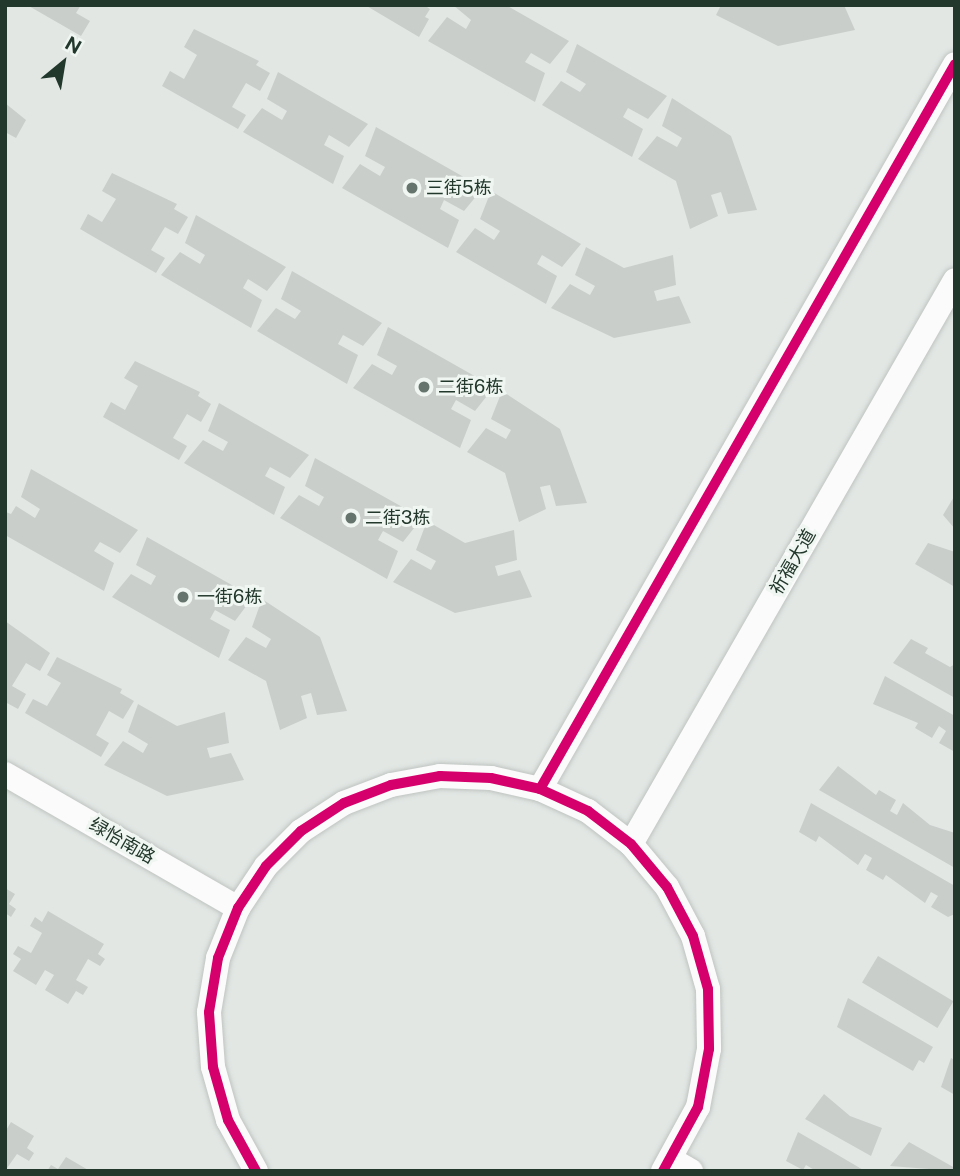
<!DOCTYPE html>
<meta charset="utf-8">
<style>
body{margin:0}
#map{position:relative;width:960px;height:1176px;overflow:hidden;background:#e2e7e4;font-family:"Public Sans","Noto Sans SC",sans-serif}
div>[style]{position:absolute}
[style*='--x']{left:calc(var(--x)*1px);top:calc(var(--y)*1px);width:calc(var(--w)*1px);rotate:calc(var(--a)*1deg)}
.building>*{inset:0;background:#cacecb;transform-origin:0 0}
.roads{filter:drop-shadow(0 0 2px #bfc4c1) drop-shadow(0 0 2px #bfc4c1)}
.street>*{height:24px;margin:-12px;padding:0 12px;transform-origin:12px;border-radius:12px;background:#fbfbfb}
.cycleway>*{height:10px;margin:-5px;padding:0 5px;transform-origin:5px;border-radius:5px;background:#d6006c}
.dots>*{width:19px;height:19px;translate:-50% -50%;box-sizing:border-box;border:4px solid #f0f6f1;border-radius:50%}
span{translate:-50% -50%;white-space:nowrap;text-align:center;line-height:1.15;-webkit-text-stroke:6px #f0f6f1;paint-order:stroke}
.poi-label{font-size:18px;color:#22382d}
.left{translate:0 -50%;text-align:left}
.street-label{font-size:18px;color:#22382d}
.frame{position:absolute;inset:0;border:7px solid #22382d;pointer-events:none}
.north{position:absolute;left:28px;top:28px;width:70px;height:70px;-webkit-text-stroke:5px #f0f6f1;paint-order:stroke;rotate:30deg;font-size:19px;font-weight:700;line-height:28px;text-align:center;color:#22382d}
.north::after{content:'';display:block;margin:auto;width:24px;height:32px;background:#22382d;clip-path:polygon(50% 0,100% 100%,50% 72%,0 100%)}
</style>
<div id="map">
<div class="building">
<div style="clip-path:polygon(27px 5px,81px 5px,76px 13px,90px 21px,81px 36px)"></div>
<div style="clip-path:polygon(365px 5px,424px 5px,430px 9px,425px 17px,429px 19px,419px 37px)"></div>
<div style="clip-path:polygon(453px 5px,506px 5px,569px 41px,550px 64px,531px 53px,525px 62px,545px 73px,535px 102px,428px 41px,447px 17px,466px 29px,471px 20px)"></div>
<div style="clip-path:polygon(721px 5px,844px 5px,855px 30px,778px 46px,716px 15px)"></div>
<div style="clip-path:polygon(194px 29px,259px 61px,256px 65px,270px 73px,260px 91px,246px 83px,232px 107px,246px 115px,238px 129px,162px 86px,170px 71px,184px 79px,197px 55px,184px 47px)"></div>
<div style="clip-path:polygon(577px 44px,667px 96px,648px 119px,628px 108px,623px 117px,643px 129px,632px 157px,542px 105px,561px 81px,580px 92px,586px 84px,566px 72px)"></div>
<div style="clip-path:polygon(278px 72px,368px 124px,349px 147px,329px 135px,324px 145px,344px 156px,333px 184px,243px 132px,262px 108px,282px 120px,287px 111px,267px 99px)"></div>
<div style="clip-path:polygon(672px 98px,731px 136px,757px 210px,728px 214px,721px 192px,711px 195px,718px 216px,690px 229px,676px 181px,638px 159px,657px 136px,677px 147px,682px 138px,662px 126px)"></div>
<div style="clip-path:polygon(5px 103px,26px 120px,16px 138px,5px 132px)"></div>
<div style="clip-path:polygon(376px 127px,483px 188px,464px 211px,444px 200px,440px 209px,459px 220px,448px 248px,342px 188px,360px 164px,380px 176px,385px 167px,365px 156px)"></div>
<div style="clip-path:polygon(112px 173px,177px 204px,174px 209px,188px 217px,178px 234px,165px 227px,151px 250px,165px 258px,156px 273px,80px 229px,88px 214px,102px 222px,116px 199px,102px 191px)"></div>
<div style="clip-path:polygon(491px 191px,581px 244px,562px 267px,542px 255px,537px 264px,557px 276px,546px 304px,456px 252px,475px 228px,494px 240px,500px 231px,480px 219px)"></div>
<div style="clip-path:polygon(196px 215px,286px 267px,267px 291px,248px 279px,243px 288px,262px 300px,251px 328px,161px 275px,180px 252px,200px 264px,205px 255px,185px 243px)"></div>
<div style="clip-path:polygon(586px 247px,624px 268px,673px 255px,676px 285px,654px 291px,657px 301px,679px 296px,691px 323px,614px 338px,551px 308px,570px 284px,590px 295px,595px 286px,575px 275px)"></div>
<div style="clip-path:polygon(292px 271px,382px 323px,363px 346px,343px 335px,338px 344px,358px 355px,347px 384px,257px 331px,276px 308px,295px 319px,301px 311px,281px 299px)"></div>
<div style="clip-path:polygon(388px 327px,494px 387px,475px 411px,456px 400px,451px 409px,471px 420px,460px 448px,353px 388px,372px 364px,392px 375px,397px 366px,377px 355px)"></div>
<div style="clip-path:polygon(135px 361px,200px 392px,198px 396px,211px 404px,201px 422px,187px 414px,173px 438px,187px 446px,179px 460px,103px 417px,111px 402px,125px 410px,138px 386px,124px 378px)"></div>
<div style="clip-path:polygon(502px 391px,560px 429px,587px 503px,556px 506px,550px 485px,540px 487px,546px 509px,519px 522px,505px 473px,467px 452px,486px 428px,506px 439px,511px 430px,491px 419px)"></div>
<div style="clip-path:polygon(219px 403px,309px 455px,290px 478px,270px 467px,265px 476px,285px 487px,274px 515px,184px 463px,203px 440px,223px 451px,228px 442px,208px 431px)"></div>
<div style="clip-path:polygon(315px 458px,422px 518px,403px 542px,383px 531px,378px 540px,398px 551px,387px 579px,280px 518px,299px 495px,319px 506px,324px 497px,305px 486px)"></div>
<div style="clip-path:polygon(31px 469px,138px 530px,120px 553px,100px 542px,94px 551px,114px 563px,104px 591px,5px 535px,6px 512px,11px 514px,16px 506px,35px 518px,40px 509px,21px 497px)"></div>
<div style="clip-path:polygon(955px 495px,955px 529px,943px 515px)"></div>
<div style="clip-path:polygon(427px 521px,465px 543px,514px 530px,517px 560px,495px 566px,498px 576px,520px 570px,532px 597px,455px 613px,393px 582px,411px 559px,431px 570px,436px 561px,416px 550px)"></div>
<div style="clip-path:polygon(147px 537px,253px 597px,235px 621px,215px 610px,210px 619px,230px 630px,219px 658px,112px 597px,131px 574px,151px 585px,156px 576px,136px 565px)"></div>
<div style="clip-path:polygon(928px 543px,955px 552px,955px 587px,915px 564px)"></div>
<div style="clip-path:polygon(262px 599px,320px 637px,347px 711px,317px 715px,311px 693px,301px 696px,307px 718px,280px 730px,266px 681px,228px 660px,246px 637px,266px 648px,271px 639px,252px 627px)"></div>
<div style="clip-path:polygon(5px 621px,50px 653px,40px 671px,26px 663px,12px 686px,26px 694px,18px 709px,5px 702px)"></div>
<div style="clip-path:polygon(911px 639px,928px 648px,925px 653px,950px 667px,955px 664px,955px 698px,893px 663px)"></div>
<div style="clip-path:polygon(57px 657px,122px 689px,120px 693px,134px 701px,123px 719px,109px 711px,96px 735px,109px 743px,101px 757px,25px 713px,33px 699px,47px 706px,61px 683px,47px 675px)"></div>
<div style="clip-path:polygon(885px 676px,955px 716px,955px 752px,939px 743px,946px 731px,939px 726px,932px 738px,915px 728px,918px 723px,873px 704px)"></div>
<div style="clip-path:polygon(138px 704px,177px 726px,225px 712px,229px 743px,207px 748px,210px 758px,231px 753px,244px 780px,167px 796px,104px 765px,123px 741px,143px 753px,148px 744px,128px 732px)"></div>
<div style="clip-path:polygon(838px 766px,876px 795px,879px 790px,896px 800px,890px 811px,897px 815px,903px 803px,930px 825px,955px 833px,955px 868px,819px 790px)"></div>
<div style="clip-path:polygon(811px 803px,955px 886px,955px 914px,948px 917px,931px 907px,938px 896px,931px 892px,925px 903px,886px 875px,883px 880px,866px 870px,872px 858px,865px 854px,858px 865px,819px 836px,816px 842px,799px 832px)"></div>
<div style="clip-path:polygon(5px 888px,15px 894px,9px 904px,16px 909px,11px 917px,5px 913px)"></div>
<div style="clip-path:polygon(48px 911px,104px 944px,98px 954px,105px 959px,100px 966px,88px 959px,76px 980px,88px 987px,83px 995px,76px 991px,68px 1004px,45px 990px,54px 975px,45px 970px,36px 985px,13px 971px,21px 959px,13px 954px,18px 946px,31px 953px,42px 933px,30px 926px,35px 917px,42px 922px)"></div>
<div style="left:878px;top:956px;width:88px;height:31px;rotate:31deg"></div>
<div style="clip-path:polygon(848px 998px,933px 1047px,924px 1063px,919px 1060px,913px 1071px,837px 1027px)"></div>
<div style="clip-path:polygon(951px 1058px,955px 1060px,955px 1095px,941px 1087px)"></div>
<div style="clip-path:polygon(824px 1094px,850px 1116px,882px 1128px,871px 1156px,805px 1119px)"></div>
<div style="clip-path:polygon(11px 1122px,34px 1136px,27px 1148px,34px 1153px,29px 1161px,17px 1154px,5px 1171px,5px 1132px)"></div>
<div style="clip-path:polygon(798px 1132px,831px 1151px,865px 1171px,816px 1171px,806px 1165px,803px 1170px,786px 1161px)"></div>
<div style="clip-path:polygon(909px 1142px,955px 1168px,955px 1171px,890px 1166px)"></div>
<div style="clip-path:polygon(66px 1157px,90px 1171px,47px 1171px,51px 1165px,58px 1169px)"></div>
</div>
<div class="roads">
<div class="street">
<div style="--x:5;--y:774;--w:269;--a:29.9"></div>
<div style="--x:540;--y:789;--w:835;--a:-60.21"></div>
<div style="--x:631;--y:844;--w:650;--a:-60.12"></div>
<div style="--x:672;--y:1160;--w:22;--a:30"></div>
<div style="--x:256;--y:1171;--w:58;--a:-118.8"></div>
<div style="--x:228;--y:1120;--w:55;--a:-105.8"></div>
<div style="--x:213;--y:1067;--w:55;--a:-94.2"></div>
<div style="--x:209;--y:1012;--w:55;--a:-80.5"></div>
<div style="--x:218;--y:958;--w:54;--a:-68.2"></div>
<div style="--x:238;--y:908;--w:50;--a:-56.3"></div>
<div style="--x:266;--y:866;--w:49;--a:-45"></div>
<div style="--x:301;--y:831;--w:51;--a:-33.1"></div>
<div style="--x:344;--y:803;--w:50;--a:-21"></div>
<div style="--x:391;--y:785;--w:50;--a:-10.4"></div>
<div style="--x:440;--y:776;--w:51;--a:2.2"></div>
<div style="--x:491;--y:778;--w:50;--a:12.7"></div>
<div style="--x:540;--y:789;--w:53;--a:24.6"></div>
<div style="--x:588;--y:811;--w:54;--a:37.5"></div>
<div style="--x:631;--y:844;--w:56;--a:50.1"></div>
<div style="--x:667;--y:887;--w:55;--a:62"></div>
<div style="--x:693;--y:936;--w:55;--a:74.2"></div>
<div style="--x:708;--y:989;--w:60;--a:89"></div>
<div style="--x:709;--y:1049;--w:59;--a:100.7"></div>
<div style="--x:698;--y:1107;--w:73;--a:118.7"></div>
</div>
</div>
<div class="cycleway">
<div style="--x:540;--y:789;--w:835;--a:-60.21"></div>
<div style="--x:256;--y:1171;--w:58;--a:-118.8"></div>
<div style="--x:228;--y:1120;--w:55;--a:-105.8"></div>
<div style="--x:213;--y:1067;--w:55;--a:-94.2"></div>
<div style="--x:209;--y:1012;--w:55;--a:-80.5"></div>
<div style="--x:218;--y:958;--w:54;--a:-68.2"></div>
<div style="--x:238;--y:908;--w:50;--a:-56.3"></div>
<div style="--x:266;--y:866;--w:49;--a:-45"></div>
<div style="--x:301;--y:831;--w:51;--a:-33.1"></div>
<div style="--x:344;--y:803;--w:50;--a:-21"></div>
<div style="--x:391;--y:785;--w:50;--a:-10.4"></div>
<div style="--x:440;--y:776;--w:51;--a:2.2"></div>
<div style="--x:491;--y:778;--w:50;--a:12.7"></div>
<div style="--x:540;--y:789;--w:53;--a:24.6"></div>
<div style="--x:588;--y:811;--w:54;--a:37.5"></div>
<div style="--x:631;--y:844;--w:56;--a:50.1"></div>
<div style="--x:667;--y:887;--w:55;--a:62"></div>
<div style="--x:693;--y:936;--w:55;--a:74.2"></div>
<div style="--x:708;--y:989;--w:60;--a:89"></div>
<div style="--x:709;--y:1049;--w:59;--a:100.7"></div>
<div style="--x:698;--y:1107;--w:73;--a:118.7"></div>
</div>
<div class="dots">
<div style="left:412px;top:188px;background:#65756d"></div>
<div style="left:424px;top:387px;background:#65756d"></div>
<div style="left:351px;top:518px;background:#65756d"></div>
<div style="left:183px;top:597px;background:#65756d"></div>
</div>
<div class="poi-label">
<span class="left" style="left:426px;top:188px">三街5栋</span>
<span class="left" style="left:438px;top:387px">二街6栋</span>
<span class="left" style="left:365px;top:518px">二街3栋</span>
<span class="left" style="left:197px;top:597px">一街6栋</span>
</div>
<div class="street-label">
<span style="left:793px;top:562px;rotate:-60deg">祈福大道</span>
<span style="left:122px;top:841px;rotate:30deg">绿怡南路</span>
</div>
<div class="frame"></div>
<div class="north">N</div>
</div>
